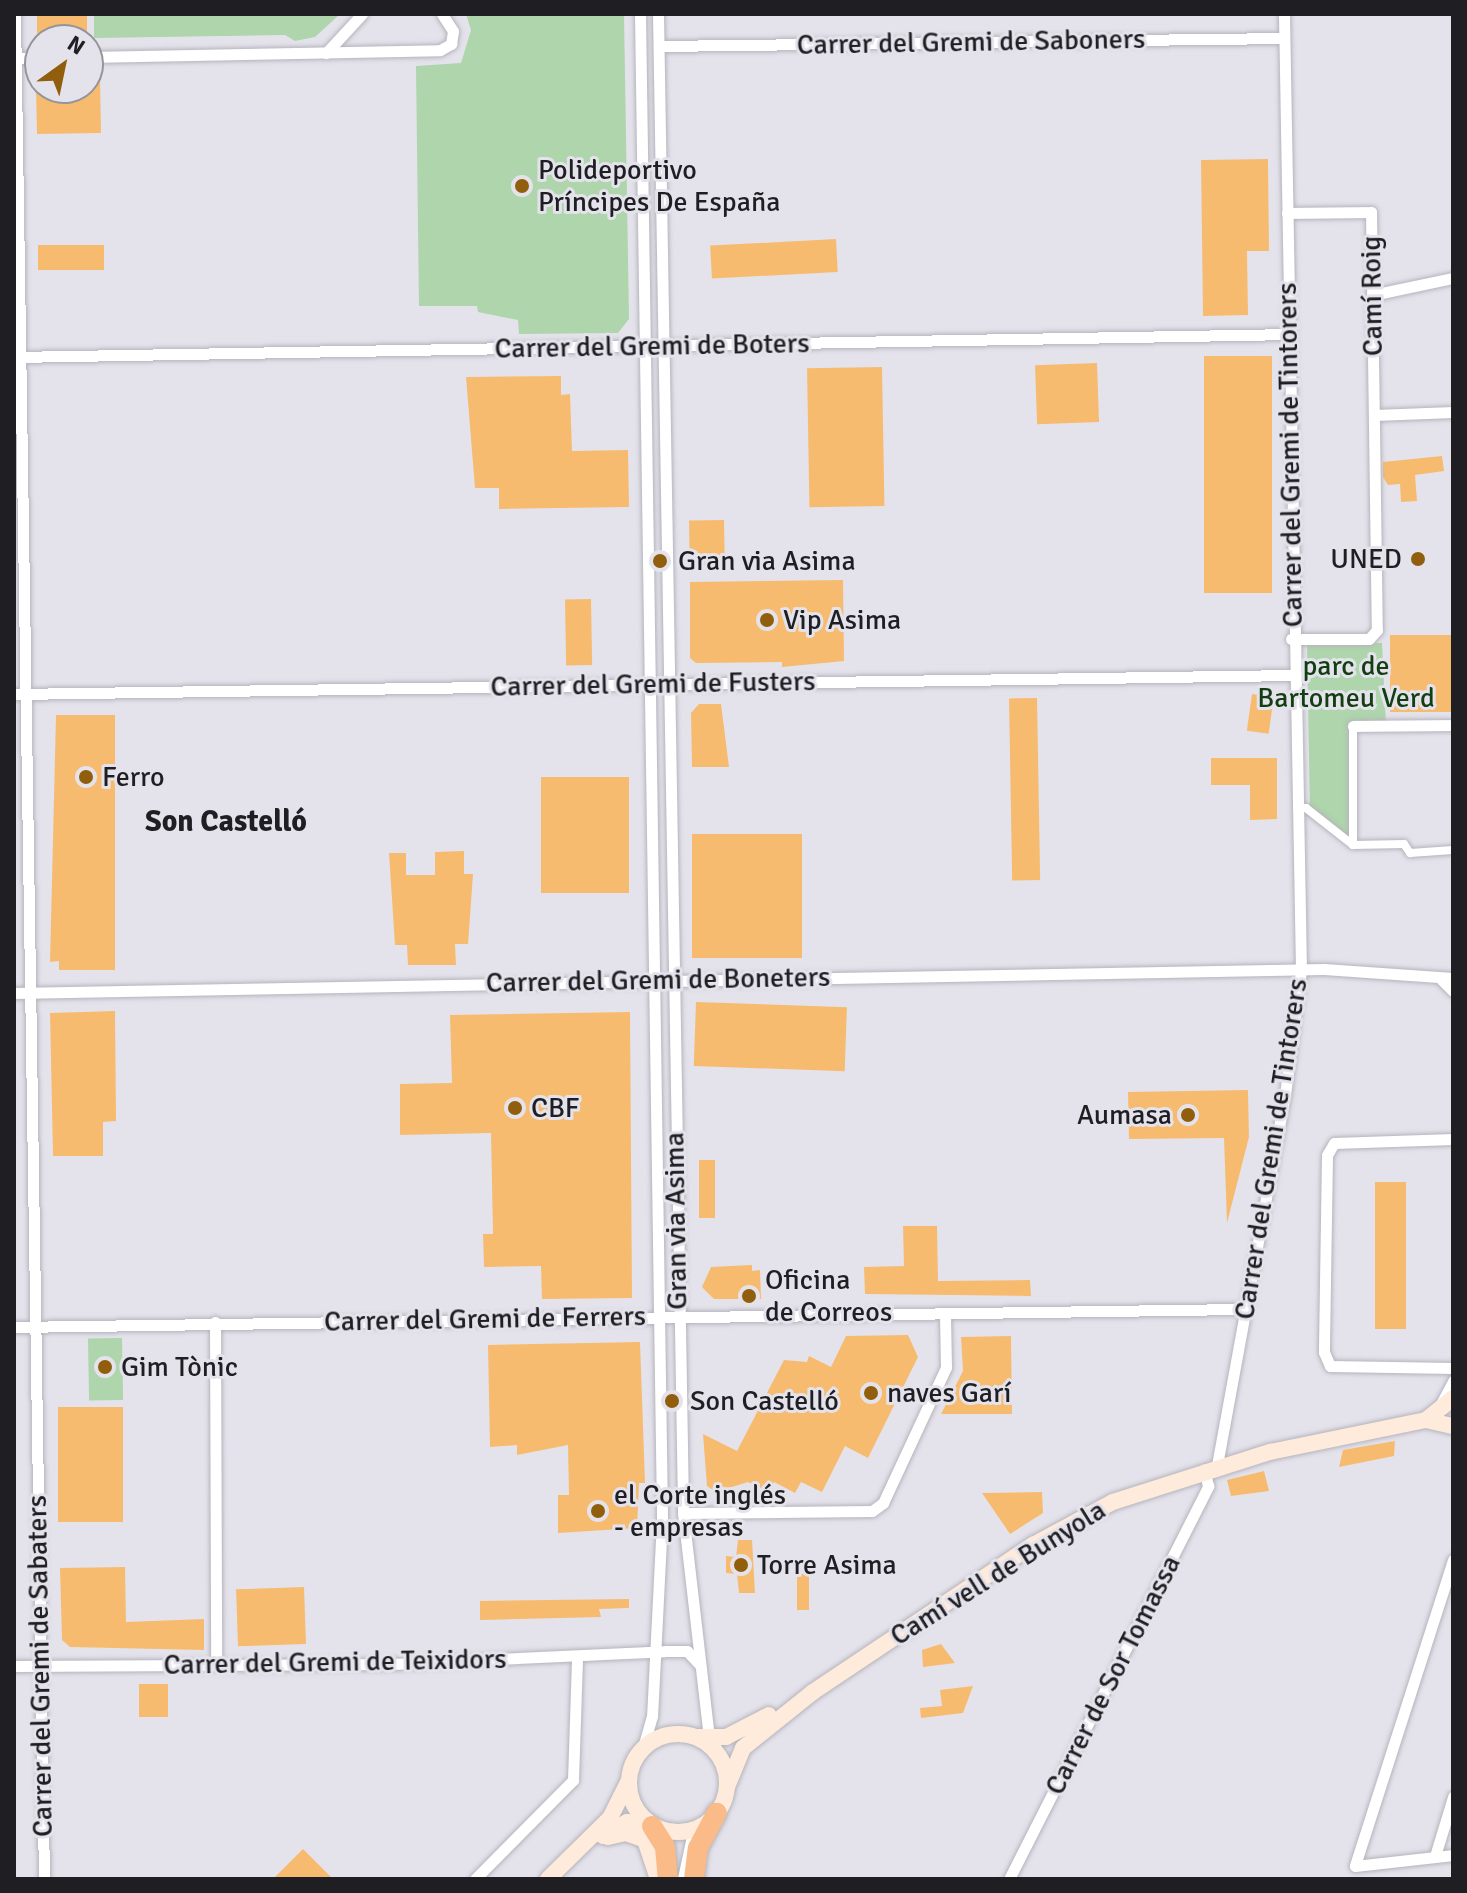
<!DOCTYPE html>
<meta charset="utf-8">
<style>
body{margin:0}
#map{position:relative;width:1467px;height:1893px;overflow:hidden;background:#e4e3ec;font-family:Signika,sans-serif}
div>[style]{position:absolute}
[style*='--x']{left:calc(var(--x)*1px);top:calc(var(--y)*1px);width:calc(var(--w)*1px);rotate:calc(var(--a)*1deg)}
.green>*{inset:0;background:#aed5ab;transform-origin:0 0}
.building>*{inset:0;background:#f7bb6f;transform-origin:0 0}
.roads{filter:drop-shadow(0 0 2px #b5b4bc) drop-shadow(0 0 2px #b5b4bc)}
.pedestrian>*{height:8px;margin:-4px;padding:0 4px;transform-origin:4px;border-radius:4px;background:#fff}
.minor>*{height:11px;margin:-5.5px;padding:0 5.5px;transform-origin:5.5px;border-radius:5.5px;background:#fff}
.tertiary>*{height:14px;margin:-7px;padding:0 7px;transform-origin:7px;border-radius:7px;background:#fff}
.secondary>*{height:16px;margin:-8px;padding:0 8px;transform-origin:8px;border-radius:8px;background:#feebdb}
.secondary>.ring{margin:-8px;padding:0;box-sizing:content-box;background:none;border:16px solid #feebdb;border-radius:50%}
.motorway>*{height:20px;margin:-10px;padding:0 10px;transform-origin:10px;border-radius:10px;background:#fabb88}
.dots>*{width:22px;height:22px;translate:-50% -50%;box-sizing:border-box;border:4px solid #e4e3ec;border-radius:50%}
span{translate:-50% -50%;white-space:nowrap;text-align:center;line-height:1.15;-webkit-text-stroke:6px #e4e3ec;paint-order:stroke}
.street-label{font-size:28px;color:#1f1e22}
.poi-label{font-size:28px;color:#1f1e22}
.left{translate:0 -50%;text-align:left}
.right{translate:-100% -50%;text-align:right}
.park-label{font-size:28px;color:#123e11}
.neighbourhood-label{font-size:30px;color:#1f1e22;font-weight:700}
.frame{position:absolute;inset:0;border:16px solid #1f1e22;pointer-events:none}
.north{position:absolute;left:24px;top:24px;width:80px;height:80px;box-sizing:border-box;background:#e4e3ec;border:2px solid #95949b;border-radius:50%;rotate:33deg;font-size:22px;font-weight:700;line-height:32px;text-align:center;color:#1f1e22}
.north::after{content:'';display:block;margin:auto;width:28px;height:36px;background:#905e0c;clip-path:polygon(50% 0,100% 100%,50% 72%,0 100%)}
</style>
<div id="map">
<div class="green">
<div style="clip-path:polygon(94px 14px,340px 14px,315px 37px,295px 41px,285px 35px,94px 38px)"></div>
<div style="clip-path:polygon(466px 14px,624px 14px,629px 319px,618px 333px,519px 334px,518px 320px,478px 312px,477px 306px,419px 306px,416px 66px,461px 63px,471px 30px)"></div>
<div style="clip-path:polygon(1382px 643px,1386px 725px,1354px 726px,1353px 845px,1310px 812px,1307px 644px)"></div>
<div style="left:122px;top:1338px;width:62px;height:34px;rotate:89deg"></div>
</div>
<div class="building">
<div style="left:37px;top:14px;width:50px;height:20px"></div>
<div style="clip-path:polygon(88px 77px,100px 77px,101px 133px,37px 134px,36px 88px,88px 88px)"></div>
<div style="clip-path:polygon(1268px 159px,1269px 251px,1247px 251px,1248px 315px,1203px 316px,1201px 160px)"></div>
<div style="left:836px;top:239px;width:33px;height:126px;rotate:87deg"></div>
<div style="left:104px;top:245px;width:25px;height:66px;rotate:90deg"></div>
<div style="left:1272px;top:356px;width:237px;height:68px;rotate:90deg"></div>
<div style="left:1097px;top:363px;width:59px;height:62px;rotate:88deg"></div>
<div style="left:882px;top:367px;width:139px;height:75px;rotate:89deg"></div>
<div style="clip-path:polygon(561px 376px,561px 395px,570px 394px,572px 451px,628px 450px,629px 507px,499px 509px,499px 488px,475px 488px,466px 377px)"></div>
<div style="clip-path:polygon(1442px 456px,1444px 471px,1415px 475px,1417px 501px,1401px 502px,1400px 484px,1388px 485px,1383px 477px,1383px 462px)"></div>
<div style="left:724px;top:520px;width:46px;height:35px;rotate:89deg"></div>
<div style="clip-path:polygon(843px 580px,844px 661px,782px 667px,782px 662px,696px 663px,690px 658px,690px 582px)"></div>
<div style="left:591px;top:599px;width:66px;height:26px;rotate:89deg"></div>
<div style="left:1453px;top:635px;width:77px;height:63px;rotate:90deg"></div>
<div style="left:1252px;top:694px;width:22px;height:37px;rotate:8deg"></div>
<div style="left:1037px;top:698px;width:182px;height:28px;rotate:89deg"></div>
<div style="clip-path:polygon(699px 704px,721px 704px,729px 767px,692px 767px,691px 713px)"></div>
<div style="clip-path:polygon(56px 715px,115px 715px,115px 970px,59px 970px,59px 961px,50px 962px)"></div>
<div style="clip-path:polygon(1211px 758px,1277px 758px,1277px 819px,1250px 820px,1250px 785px,1211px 785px)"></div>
<div style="left:541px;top:777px;width:88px;height:116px"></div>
<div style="left:802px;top:834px;width:124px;height:110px;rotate:90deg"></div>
<div style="clip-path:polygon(464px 851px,464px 874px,473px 874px,468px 944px,455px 944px,456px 965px,408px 965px,407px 945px,395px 945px,389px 853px,406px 853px,406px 875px,435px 875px,435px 852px)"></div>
<div style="left:696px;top:1002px;width:151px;height:64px;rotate:2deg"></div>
<div style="clip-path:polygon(115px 1011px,116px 1121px,103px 1122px,103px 1156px,53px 1156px,50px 1013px)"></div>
<div style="clip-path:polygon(630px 1012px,632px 1298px,542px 1299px,541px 1266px,484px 1267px,483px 1234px,493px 1234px,491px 1133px,400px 1135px,400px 1084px,452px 1083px,450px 1015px)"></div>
<div style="clip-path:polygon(1248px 1090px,1249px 1137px,1227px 1223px,1224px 1138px,1129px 1139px,1128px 1092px)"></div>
<div style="left:699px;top:1160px;width:16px;height:58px"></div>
<div style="left:1375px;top:1182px;width:31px;height:147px"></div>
<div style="clip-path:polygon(903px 1226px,937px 1226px,938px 1281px,1030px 1280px,1031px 1296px,865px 1294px,864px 1267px,904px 1266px)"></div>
<div style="clip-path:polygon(752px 1265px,752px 1271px,760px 1270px,761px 1299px,714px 1299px,702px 1287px,711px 1267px)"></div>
<div style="clip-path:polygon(908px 1335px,918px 1357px,868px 1458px,845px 1446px,822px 1492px,801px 1482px,795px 1493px,774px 1482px,770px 1492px,748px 1482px,716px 1492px,707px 1486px,703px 1434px,737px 1451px,784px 1360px,807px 1362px,809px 1356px,831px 1367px,846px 1336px)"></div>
<div style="clip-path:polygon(1011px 1336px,1012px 1414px,941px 1414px,963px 1371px,961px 1337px)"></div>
<div style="clip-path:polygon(640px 1342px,645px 1483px,639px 1483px,637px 1528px,558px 1533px,558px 1495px,569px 1495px,568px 1445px,517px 1455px,517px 1445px,490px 1447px,488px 1345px)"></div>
<div style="left:58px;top:1407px;width:65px;height:115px"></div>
<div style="clip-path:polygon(1395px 1441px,1394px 1456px,1339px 1467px,1343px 1450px)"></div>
<div style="clip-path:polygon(1264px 1471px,1269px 1491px,1231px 1496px,1227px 1480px)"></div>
<div style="clip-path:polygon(1042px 1492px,1043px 1513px,1010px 1534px,982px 1493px)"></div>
<div style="clip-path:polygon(738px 1540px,752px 1540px,755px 1593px,739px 1593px,737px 1574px,726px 1573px,726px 1556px,736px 1557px)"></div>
<div style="clip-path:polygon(125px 1567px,126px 1622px,204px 1619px,204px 1650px,70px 1647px,62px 1640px,60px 1568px)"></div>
<div style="left:797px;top:1574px;width:12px;height:36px"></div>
<div style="left:304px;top:1587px;width:57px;height:68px;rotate:88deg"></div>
<div style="clip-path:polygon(629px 1599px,629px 1608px,599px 1609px,601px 1617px,480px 1620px,480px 1601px)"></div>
<div style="clip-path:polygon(941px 1644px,955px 1663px,923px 1667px,922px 1650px)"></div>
<div style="left:139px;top:1684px;width:29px;height:33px"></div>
<div style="clip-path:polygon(973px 1686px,963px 1713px,921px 1718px,920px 1708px,942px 1706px,940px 1690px)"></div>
<div style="clip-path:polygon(303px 1849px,333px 1879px,273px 1879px)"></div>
</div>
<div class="roads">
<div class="pedestrian">
<div style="--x:1297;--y:808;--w:9;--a:0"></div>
<div style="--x:1306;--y:808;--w:60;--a:38.2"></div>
<div style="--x:1353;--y:845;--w:51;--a:-1.1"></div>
<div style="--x:1404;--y:844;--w:11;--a:56"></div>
<div style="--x:1410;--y:853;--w:43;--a:-4"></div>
<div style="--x:1353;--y:845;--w:119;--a:-90"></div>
</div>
<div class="minor">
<div style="--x:15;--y:14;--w:1865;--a:89.11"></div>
<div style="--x:640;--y:14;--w:1506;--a:89.16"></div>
<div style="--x:662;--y:1520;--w:196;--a:92.9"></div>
<div style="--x:652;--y:1716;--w:35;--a:106"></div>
<div style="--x:658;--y:14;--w:1499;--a:89.04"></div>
<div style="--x:683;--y:1513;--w:218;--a:83.4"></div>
<div style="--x:708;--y:1730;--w:25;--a:67"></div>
<div style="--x:659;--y:46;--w:624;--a:-0.73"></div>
<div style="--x:326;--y:53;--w:53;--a:-47.3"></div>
<div style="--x:88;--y:57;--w:352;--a:-1.1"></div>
<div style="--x:440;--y:50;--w:13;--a:-29"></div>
<div style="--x:451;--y:44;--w:13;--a:-81"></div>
<div style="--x:453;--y:31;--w:20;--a:-123"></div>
<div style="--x:14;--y:58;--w:26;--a:0"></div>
<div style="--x:1287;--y:213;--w:84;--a:-0.7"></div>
<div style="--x:1371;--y:212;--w:418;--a:89.2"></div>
<div style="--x:1377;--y:630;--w:12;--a:132"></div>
<div style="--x:1369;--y:639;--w:78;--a:180"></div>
<div style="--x:1372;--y:295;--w:83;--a:-11.9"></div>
<div style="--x:14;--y:357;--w:1275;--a:-1.03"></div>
<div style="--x:1374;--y:415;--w:79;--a:-2.2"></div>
<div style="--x:14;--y:694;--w:1278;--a:-0.85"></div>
<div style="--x:1353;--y:726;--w:100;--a:-0.6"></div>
<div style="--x:1441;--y:979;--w:17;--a:45"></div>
<div style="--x:14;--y:993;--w:1310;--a:-1.05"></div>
<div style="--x:1324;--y:969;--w:129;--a:4"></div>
<div style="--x:1453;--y:1139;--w:119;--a:178.1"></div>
<div style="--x:1334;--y:1143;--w:14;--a:120"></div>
<div style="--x:1327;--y:1155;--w:197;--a:90.9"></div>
<div style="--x:1324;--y:1352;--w:15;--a:67"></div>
<div style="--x:1330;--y:1366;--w:123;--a:0.9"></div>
<div style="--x:215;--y:1322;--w:343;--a:89.8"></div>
<div style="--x:14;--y:1327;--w:1230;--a:-0.84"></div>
<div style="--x:1442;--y:1402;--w:24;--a:-62"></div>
<div style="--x:1217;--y:1465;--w:376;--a:-79.6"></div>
<div style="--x:1285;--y:1095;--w:126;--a:-82.7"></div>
<div style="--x:1301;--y:970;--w:956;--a:-91.02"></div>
<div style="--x:683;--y:1513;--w:189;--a:-0.6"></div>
<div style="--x:872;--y:1511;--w:14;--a:-36"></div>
<div style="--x:883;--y:1503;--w:150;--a:-65.1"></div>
<div style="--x:946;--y:1367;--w:51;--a:-91.1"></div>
<div style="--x:1453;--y:1560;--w:321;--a:107.8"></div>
<div style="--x:1355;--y:1866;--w:99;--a:-6.4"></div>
<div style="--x:14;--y:1666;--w:378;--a:-0.3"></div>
<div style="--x:392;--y:1664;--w:273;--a:-2.7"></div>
<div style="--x:665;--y:1651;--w:22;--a:0"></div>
<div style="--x:687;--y:1651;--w:18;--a:47"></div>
<div style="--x:1435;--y:1856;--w:62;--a:-73"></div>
<div style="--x:475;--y:1879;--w:139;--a:-45.3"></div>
<div style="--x:573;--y:1780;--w:122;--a:-88.1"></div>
<div style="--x:1009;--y:1879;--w:441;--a:-63.1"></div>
<div style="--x:1208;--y:1486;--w:17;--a:-103"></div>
</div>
<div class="tertiary">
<div style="--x:685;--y:1879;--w:43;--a:-77.9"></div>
</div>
<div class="secondary">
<div style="--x:1426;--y:1420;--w:35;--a:-39"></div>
<div class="ring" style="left:629px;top:1734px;width:82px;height:82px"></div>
<div style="--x:698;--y:1737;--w:28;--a:0"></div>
<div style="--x:726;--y:1737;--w:48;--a:-27.1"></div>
<div style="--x:727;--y:1787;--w:42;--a:-67.7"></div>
<div style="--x:743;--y:1748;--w:90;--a:-38.7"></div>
<div style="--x:813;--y:1692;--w:265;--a:-33.8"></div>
<div style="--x:1033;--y:1545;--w:91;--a:-28.3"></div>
<div style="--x:1113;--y:1502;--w:165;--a:-17.7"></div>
<div style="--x:1270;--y:1452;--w:159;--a:-11.6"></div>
<div style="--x:1426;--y:1420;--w:28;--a:13"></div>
<div style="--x:603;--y:1836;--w:28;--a:-30"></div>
<div style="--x:627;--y:1822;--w:24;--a:9"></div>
<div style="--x:608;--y:1837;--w:18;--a:-13"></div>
<div style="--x:626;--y:1833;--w:20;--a:20"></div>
<div style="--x:645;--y:1840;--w:41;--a:71.6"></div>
<div style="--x:548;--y:1879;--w:87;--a:-44.5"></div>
<div style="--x:610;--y:1818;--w:40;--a:-63.4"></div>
</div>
<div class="motorway">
<div style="--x:652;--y:1826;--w:25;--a:58"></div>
<div style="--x:665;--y:1847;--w:32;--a:85"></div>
<div style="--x:694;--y:1879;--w:31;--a:-83"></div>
<div style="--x:698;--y:1848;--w:40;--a:-62"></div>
</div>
</div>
<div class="dots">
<div style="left:522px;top:186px;background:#905e0c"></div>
<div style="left:1418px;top:559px;background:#905e0c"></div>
<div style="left:660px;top:561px;background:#905e0c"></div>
<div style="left:767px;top:620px;background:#905e0c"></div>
<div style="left:86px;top:777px;background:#905e0c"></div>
<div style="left:515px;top:1108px;background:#905e0c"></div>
<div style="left:1188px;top:1115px;background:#905e0c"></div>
<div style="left:749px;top:1296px;background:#905e0c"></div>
<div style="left:105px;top:1367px;background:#905e0c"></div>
<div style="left:871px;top:1393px;background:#905e0c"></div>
<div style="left:672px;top:1401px;background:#905e0c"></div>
<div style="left:598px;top:1511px;background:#905e0c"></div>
<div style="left:741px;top:1565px;background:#905e0c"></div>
</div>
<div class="street-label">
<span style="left:971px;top:42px;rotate:-1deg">Carrer del Gremi de Saboners</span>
<span style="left:1372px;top:296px;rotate:-91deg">Camí Roig</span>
<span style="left:652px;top:346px;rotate:-1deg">Carrer del Gremi de Boters</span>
<span style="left:1290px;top:455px;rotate:-91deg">Carrer del Gremi de Tintorers</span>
<span style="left:653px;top:684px;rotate:-1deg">Carrer del Gremi de Fusters</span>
<span style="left:658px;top:980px;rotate:-1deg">Carrer del Gremi de Boneters</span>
<span style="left:1271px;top:1149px;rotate:-81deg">Carrer del Gremi de Tintorers</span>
<span style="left:676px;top:1221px;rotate:-91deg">Gran via Asima</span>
<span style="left:485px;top:1319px;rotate:-1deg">Carrer del Gremi de Ferrers</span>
<span style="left:998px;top:1573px;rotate:-32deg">Camí vell de Bunyola</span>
<span style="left:335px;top:1662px;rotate:-1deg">Carrer del Gremi de Teixidors</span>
<span style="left:40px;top:1666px;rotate:-91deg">Carrer del Gremi de Sabaters</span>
<span style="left:1113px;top:1675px;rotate:-63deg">Carrer de Sor Tomassa</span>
</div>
<div class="poi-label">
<span class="left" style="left:538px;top:186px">Polideportivo<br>Príncipes De España</span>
<span class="right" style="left:1402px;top:559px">UNED</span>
<span class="left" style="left:678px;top:561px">Gran via Asima</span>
<span class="left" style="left:783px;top:620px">Vip Asima</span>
<span class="left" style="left:102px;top:777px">Ferro</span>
<span class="left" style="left:531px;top:1108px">CBF</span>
<span class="right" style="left:1172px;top:1115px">Aumasa</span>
<span class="left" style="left:765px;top:1296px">Oficina<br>de Correos</span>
<span class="left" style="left:121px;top:1367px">Gim Tònic</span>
<span class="left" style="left:887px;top:1393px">naves Garí</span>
<span class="left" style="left:690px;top:1401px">Son Castelló</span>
<span class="left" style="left:614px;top:1511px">el Corte inglés<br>- empresas</span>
<span class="left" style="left:757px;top:1565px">Torre Asima</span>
</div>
<div class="park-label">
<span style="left:1346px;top:682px">parc de<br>Bartomeu Verd</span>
</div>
<div class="neighbourhood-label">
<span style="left:226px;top:822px">Son Castelló</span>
</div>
<div class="frame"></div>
<div class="north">N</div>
</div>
